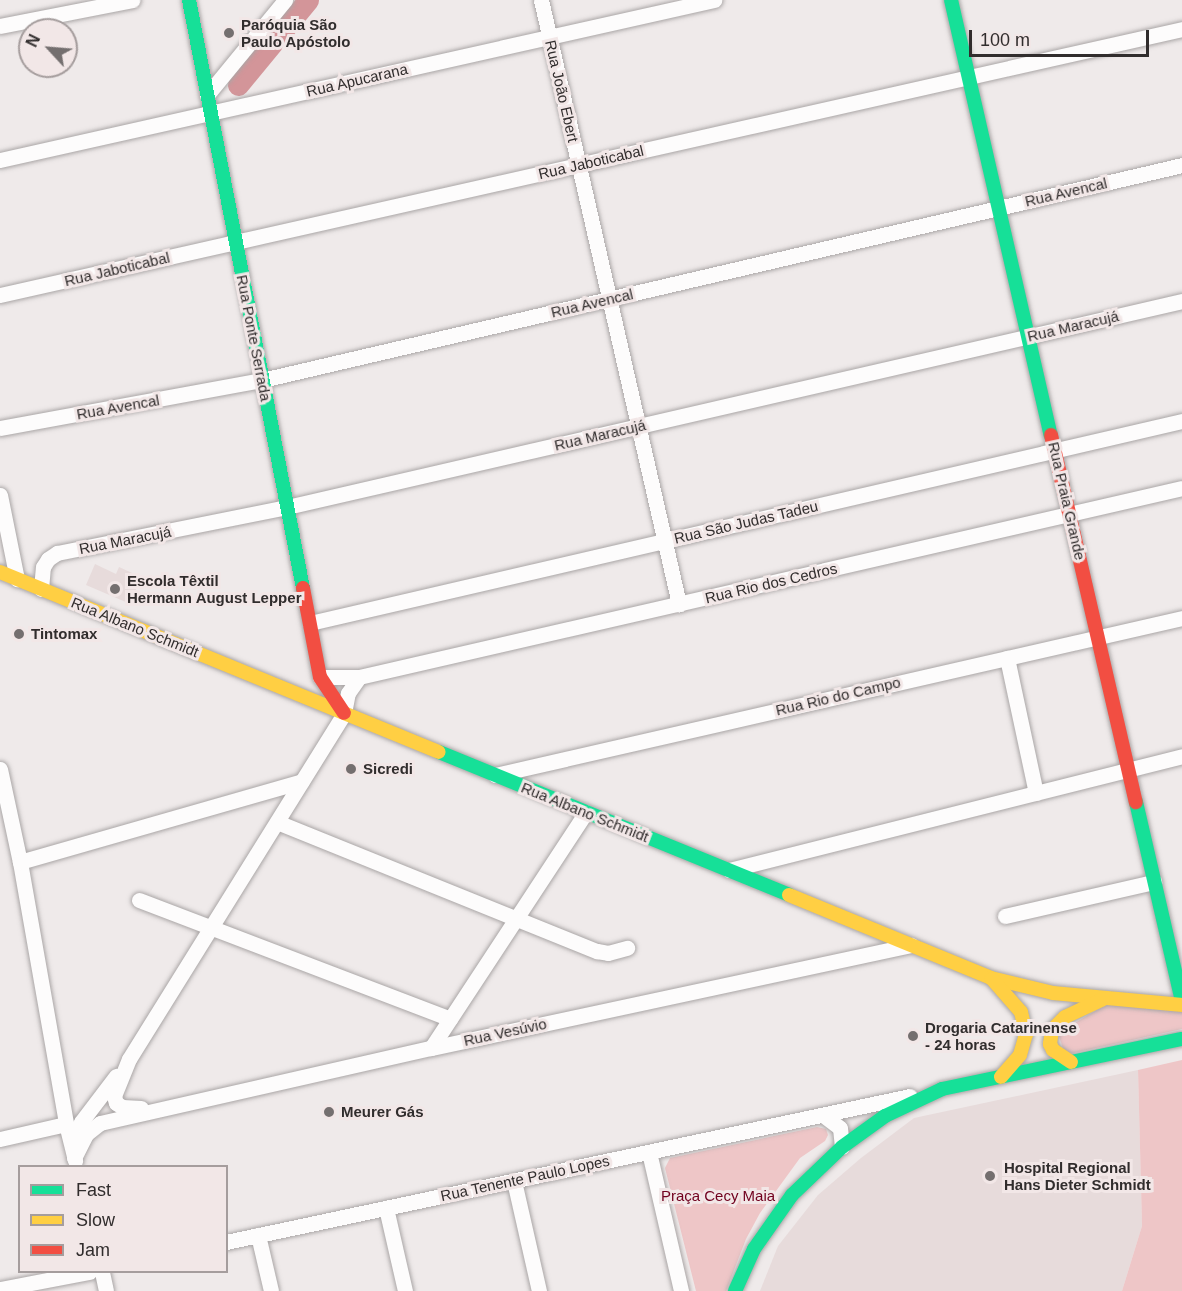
<!DOCTYPE html>
<meta charset="utf-8">
<style>
body{margin:0}
#map{position:relative;width:1182px;height:1291px;overflow:hidden;background:#efeaea;font-family:Helvetica,sans-serif}
div>[style]{position:absolute}
[style*='--x']{left:calc(var(--x)*1px);top:calc(var(--y)*1px);width:calc(var(--w)*1px);rotate:calc(var(--a)*1deg)}
.built>*{inset:0;background:#e7dbdb}
.green>*{inset:0;background:#eec6c7}
.river>*{height:21px;margin:-10.5px;padding:0 10.5px;transform-origin:10.5px;border-radius:10.5px;background:#d39599}
.roads{filter:drop-shadow(0 0 2px #aaa6a6) drop-shadow(0 0 2px #aaa6a6)}
.street>*{height:15px;margin:-7.5px;padding:0 7.5px;transform-origin:7.5px;border-radius:7.5px;background:#fdfcfc}
.fast>*{height:14px;margin:-7px;padding:0 7px;transform-origin:7px;border-radius:7px;background:#16e098}
.slow>*{height:14px;margin:-7px;padding:0 7px;transform-origin:7px;border-radius:7px;background:#ffcf43}
.jam>*{height:14px;margin:-7px;padding:0 7px;transform-origin:7px;border-radius:7px;background:#f24e42}
.dots>*{width:16px;height:16px;translate:-50% -50%;box-sizing:border-box;border:3px solid #f2e7e7;border-radius:50%}
span{translate:-50% -50%;white-space:nowrap;text-align:center;line-height:1.15;-webkit-text-stroke:6px #f2e7e7;paint-order:stroke}
.poi-label{font-size:15px;color:#312d2d;font-weight:700}
.left{translate:0 -50%;text-align:left}
.street-label{font-size:15px;color:#312d2d}
.park-label{font-size:15px;color:#70001e}
.legend{position:absolute;left:18px;top:1165px;width:210px;height:108px;box-sizing:border-box;background:#f2e7e7;border:2px solid #a59d9d;margin:0;padding:8px 10px;list-style:none;font-size:18px;color:#312d2d}
.legend li{display:flex;align-items:center;gap:12px;height:30px}
.legend b{width:30px;border:2px solid #a59d9d}
.north{position:absolute;left:18px;top:18px;width:60px;height:60px;box-sizing:border-box;background:#f2e7e7;border:2px solid #a59d9d;border-radius:50%;rotate:296deg;font-size:16px;font-weight:700;line-height:24px;text-align:center;color:#312d2d}
.north::after{content:'';display:block;margin:auto;width:21px;height:27px;background:#746f6f;clip-path:polygon(50% 0,100% 100%,50% 72%,0 100%)}
.scale{position:absolute;left:969px;top:30px;width:180px;height:27px;box-sizing:border-box;border:3px solid #312d2d;border-top:0;padding-left:8px;font-size:18px;line-height:21px;white-space:nowrap;color:#312d2d;-webkit-text-stroke:4px #f2e7e7;paint-order:stroke}
</style>
<div id="map">
<div class="built">
<div style="clip-path:polygon(95px 564px,116px 574px,119px 567px,141px 577px,135px 592px,140px 594px,135px 606px,86px 585px)"></div>
<div style="clip-path:polygon(1138px 1070px,1142px 1226px,1122px 1291px,760px 1291px,778px 1246px,818px 1195px,861px 1158px,914px 1118px)"></div>
</div>
<div class="green">
<div style="clip-path:polygon(1107px 1004px,1182px 1011px,1182px 1029px,1073px 1053px,1064px 1052px,1058px 1033px)"></div>
<div style="clip-path:polygon(1182px 1060px,1182px 1291px,1122px 1291px,1142px 1226px,1138px 1070px)"></div>
<div style="clip-path:polygon(817px 1127px,826px 1129px,828px 1135px,825px 1141px,800px 1158px,760px 1213px,746px 1239px,726px 1291px,696px 1291px,665px 1168px,670px 1158px)"></div>
</div>
<div class="river">
<div style="--x:238;--y:85;--w:110;--a:-50.5"></div>
</div>
<div class="roads">
<div class="street">
<div style="--x:541;--y:0;--w:620;--a:77.13"></div>
<div style="--x:0;--y:26;--w:135;--a:-11.1"></div>
<div style="--x:207;--y:95;--w:123;--a:-50.6"></div>
<div style="--x:0;--y:160;--w:732;--a:-12.63"></div>
<div style="--x:0;--y:295;--w:1212;--a:-12.68"></div>
<div style="--x:0;--y:428;--w:266;--a:-10.4"></div>
<div style="--x:262;--y:380;--w:945;--a:-13.15"></div>
<div style="--x:0;--y:495;--w:86;--a:78.6"></div>
<div style="--x:41;--y:589;--w:22;--a:-85"></div>
<div style="--x:43;--y:567;--w:9;--a:-58"></div>
<div style="--x:48;--y:559;--w:11;--a:-34"></div>
<div style="--x:57;--y:553;--w:235;--a:-11.3"></div>
<div style="--x:287;--y:507;--w:918;--a:-12.96"></div>
<div style="--x:310;--y:623;--w:895;--a:-13.04"></div>
<div style="--x:1007;--y:658;--w:138;--a:77.9"></div>
<div style="--x:320;--y:677;--w:39;--a:0"></div>
<div style="--x:359;--y:677;--w:844;--a:-12.93"></div>
<div style="--x:0;--y:769;--w:95;--a:77.9"></div>
<div style="--x:20;--y:862;--w:266;--a:80"></div>
<div style="--x:66;--y:1124;--w:38;--a:76"></div>
<div style="--x:495;--y:775;--w:705;--a:-12.87"></div>
<div style="--x:277;--y:822;--w:345;--a:22"></div>
<div style="--x:597;--y:951;--w:11;--a:10"></div>
<div style="--x:608;--y:953;--w:20;--a:-15"></div>
<div style="--x:20;--y:862;--w:293;--a:-16"></div>
<div style="--x:729;--y:870;--w:467;--a:-14.1"></div>
<div style="--x:139;--y:900;--w:333;--a:20.9"></div>
<div style="--x:1005;--y:916;--w:153;--a:-12.9"></div>
<div style="--x:431;--y:1048;--w:282;--a:-56.7"></div>
<div style="--x:141;--y:1108;--w:19;--a:-177"></div>
<div style="--x:122;--y:1107;--w:7;--a:-146"></div>
<div style="--x:116;--y:1103;--w:7;--a:-106"></div>
<div style="--x:114;--y:1096;--w:40;--a:-68"></div>
<div style="--x:129;--y:1059;--w:407;--a:-58.1"></div>
<div style="--x:344;--y:713;--w:20;--a:-79"></div>
<div style="--x:348;--y:693;--w:19;--a:-55"></div>
<div style="--x:823;--y:1115;--w:21;--a:37"></div>
<div style="--x:840;--y:1128;--w:19;--a:84"></div>
<div style="--x:0;--y:1139;--w:68;--a:-12.8"></div>
<div style="--x:75;--y:1141;--w:20;--a:-72"></div>
<div style="--x:81;--y:1122;--w:58;--a:-52.7"></div>
<div style="--x:649;--y:1152;--w:143;--a:77"></div>
<div style="--x:74;--y:1158;--w:27;--a:-63"></div>
<div style="--x:86;--y:1134;--w:18;--a:-38"></div>
<div style="--x:100;--y:1123;--w:339;--a:-12.8"></div>
<div style="--x:431;--y:1048;--w:491;--a:-12.1"></div>
<div style="--x:514;--y:1181;--w:113;--a:77.2"></div>
<div style="--x:386;--y:1208;--w:85;--a:77.1"></div>
<div style="--x:258;--y:1235;--w:57;--a:76.9"></div>
<div style="--x:226;--y:1242;--w:699;--a:-12.05"></div>
<div style="--x:102;--y:1272;--w:19;--a:78"></div>
<div style="--x:0;--y:1289;--w:91;--a:-10.8"></div>
</div>
<div class="fast">
<div style="--x:189;--y:0;--w:599;--a:79.03"></div>
<div style="--x:951;--y:0;--w:446;--a:77.1"></div>
<div style="--x:439;--y:752;--w:378;--a:22.2"></div>
<div style="--x:1136;--y:802;--w:205;--a:77"></div>
<div style="--x:735;--y:1291;--w:46;--a:-65.7"></div>
<div style="--x:754;--y:1249;--w:66;--a:-54.9"></div>
<div style="--x:792;--y:1195;--w:69;--a:-43.8"></div>
<div style="--x:842;--y:1147;--w:53;--a:-35.8"></div>
<div style="--x:885;--y:1116;--w:63;--a:-25.3"></div>
<div style="--x:942;--y:1089;--w:245;--a:-11.8"></div>
</div>
<div class="slow">
<div style="--x:0;--y:572;--w:474;--a:22.3"></div>
<div style="--x:789;--y:895;--w:218;--a:22.3"></div>
<div style="--x:991;--y:978;--w:64;--a:13.6"></div>
<div style="--x:1053;--y:993;--w:130;--a:5.3"></div>
<div style="--x:992;--y:979;--w:44;--a:48.7"></div>
<div style="--x:1021;--y:1012;--w:23;--a:77"></div>
<div style="--x:1026;--y:1034;--w:22;--a:106"></div>
<div style="--x:1020;--y:1055;--w:29;--a:131"></div>
<div style="--x:1071;--y:1062;--w:22;--a:-146"></div>
<div style="--x:1053;--y:1050;--w:7;--a:-117"></div>
<div style="--x:1050;--y:1044;--w:14;--a:-82"></div>
<div style="--x:1052;--y:1030;--w:18;--a:-45"></div>
<div style="--x:1065;--y:1017;--w:42;--a:-25.3"></div>
</div>
<div class="jam">
<div style="--x:1051;--y:435;--w:377;--a:77"></div>
<div style="--x:303;--y:588;--w:91;--a:79.2"></div>
<div style="--x:320;--y:677;--w:43;--a:56.3"></div>
</div>
</div>
<div class="dots">
<div style="left:229px;top:33px;background:#746f6f"></div>
<div style="left:115px;top:589px;background:#746f6f"></div>
<div style="left:19px;top:634px;background:#746f6f"></div>
<div style="left:351px;top:769px;background:#746f6f"></div>
<div style="left:913px;top:1036px;background:#746f6f"></div>
<div style="left:329px;top:1112px;background:#746f6f"></div>
<div style="left:990px;top:1176px;background:#746f6f"></div>
</div>
<div class="poi-label">
<span class="left" style="left:241px;top:33px">Paróquia São<br>Paulo Apóstolo</span>
<span class="left" style="left:127px;top:589px">Escola Têxtil<br>Hermann August Lepper</span>
<span class="left" style="left:31px;top:634px">Tintomax</span>
<span class="left" style="left:363px;top:769px">Sicredi</span>
<span class="left" style="left:925px;top:1036px">Drogaria Catarinense<br>- 24 horas</span>
<span class="left" style="left:341px;top:1112px">Meurer Gás</span>
<span class="left" style="left:1004px;top:1176px">Hospital Regional<br>Hans Dieter Schmidt</span>
</div>
<div class="street-label">
<span style="left:357px;top:80px;rotate:-13deg">Rua Apucarana</span>
<span style="left:562px;top:91px;rotate:77deg">Rua João Ebert</span>
<span style="left:591px;top:162px;rotate:-13deg">Rua Jaboticabal</span>
<span style="left:1066px;top:192px;rotate:-13deg">Rua Avencal</span>
<span style="left:117px;top:269px;rotate:-13deg">Rua Jaboticabal</span>
<span style="left:592px;top:303px;rotate:-13deg">Rua Avencal</span>
<span style="left:1073px;top:326px;rotate:-13deg">Rua Maracujá</span>
<span style="left:254px;top:338px;rotate:79deg">Rua Ponte Serrada</span>
<span style="left:118px;top:407px;rotate:-10deg">Rua Avencal</span>
<span style="left:600px;top:435px;rotate:-13deg">Rua Maracujá</span>
<span style="left:1067px;top:501px;rotate:77deg">Rua Praia Grande</span>
<span style="left:746px;top:522px;rotate:-13deg">Rua São Judas Tadeu</span>
<span style="left:125px;top:540px;rotate:-11deg">Rua Maracujá</span>
<span style="left:771px;top:583px;rotate:-13deg">Rua Rio dos Cedros</span>
<span style="left:135px;top:627px;rotate:22deg">Rua Albano Schmidt</span>
<span style="left:838px;top:696px;rotate:-13deg">Rua Rio do Campo</span>
<span style="left:585px;top:812px;rotate:22deg">Rua Albano Schmidt</span>
<span style="left:505px;top:1032px;rotate:-12deg">Rua Vesúvio</span>
<span style="left:525px;top:1178px;rotate:-12deg">Rua Tenente Paulo Lopes</span>
</div>
<div class="park-label">
<span style="left:718px;top:1196px">Praça Cecy Maia</span>
</div>
<ul class="legend">
<li><b style="height:8px;background:#16e098"></b>Fast</li>
<li><b style="height:8px;background:#ffcf43"></b>Slow</li>
<li><b style="height:8px;background:#f24e42"></b>Jam</li>
</ul>
<div class="north">N</div>
<div class="scale">100 m</div>
</div>
